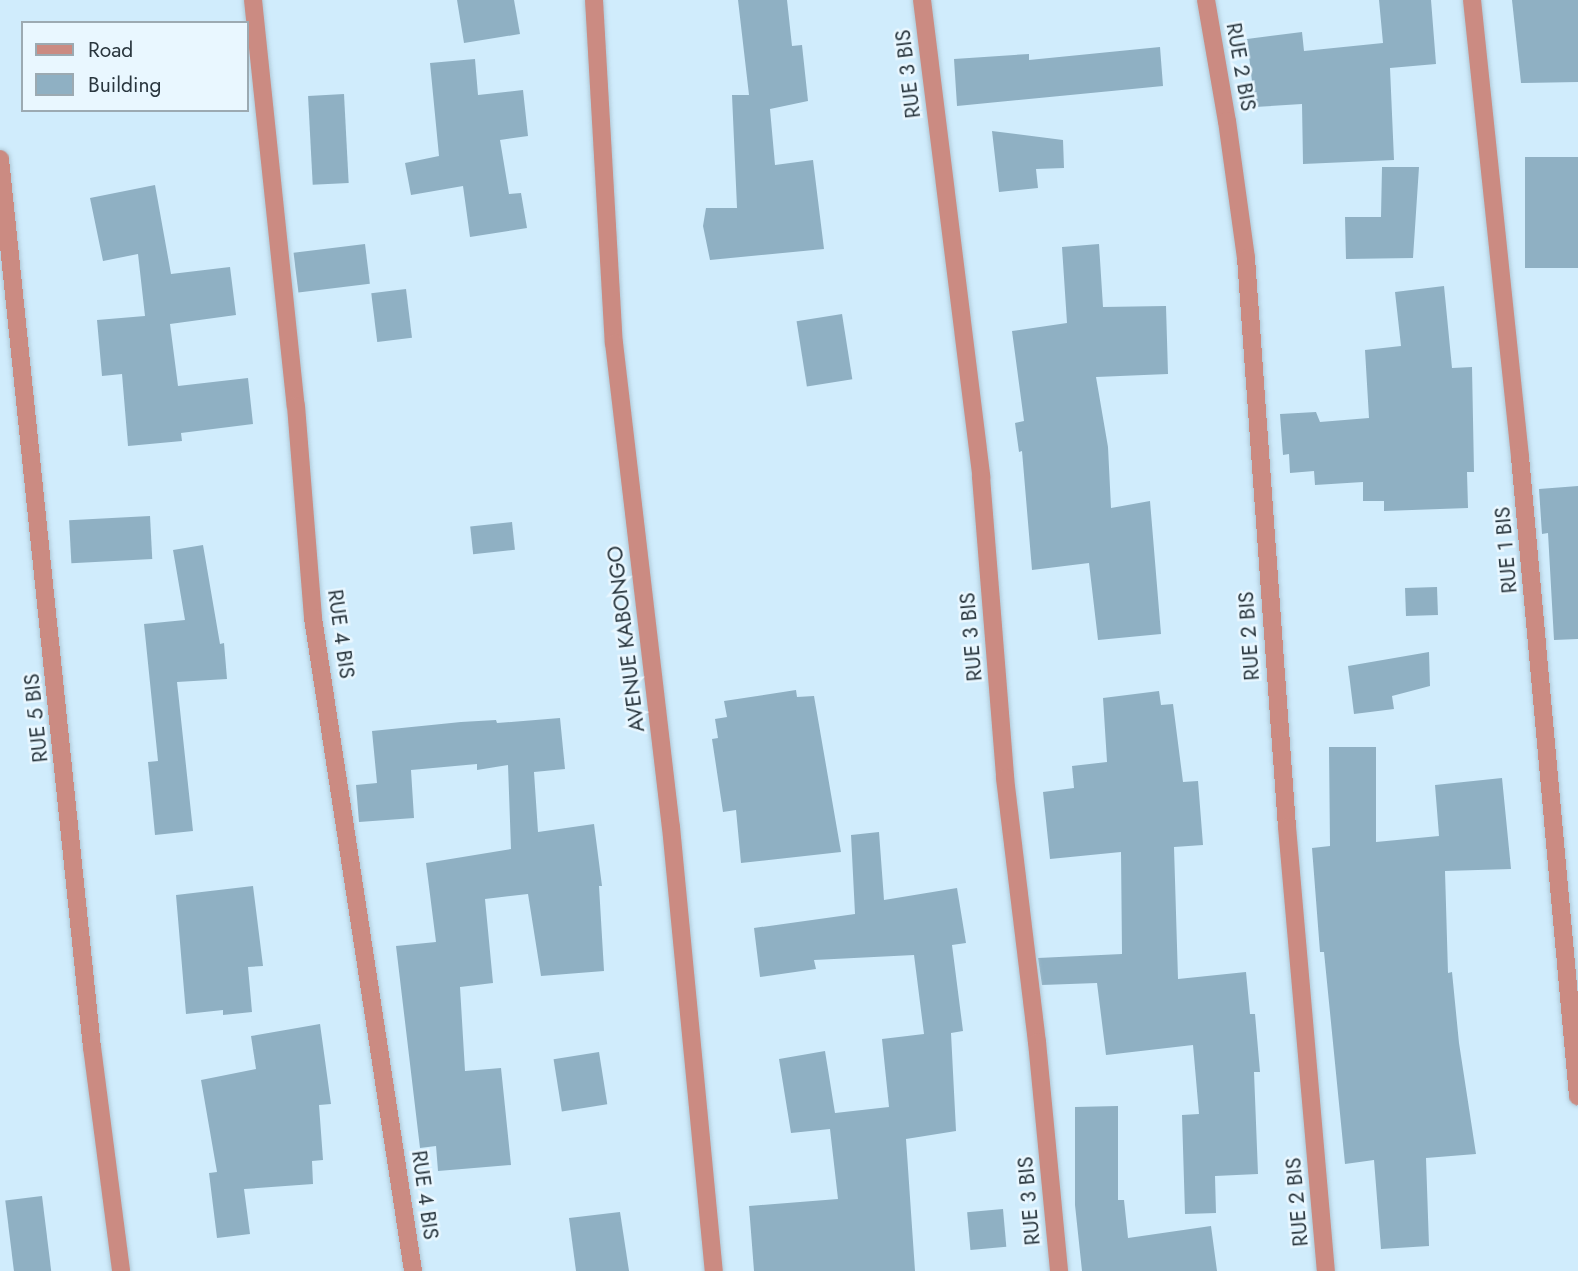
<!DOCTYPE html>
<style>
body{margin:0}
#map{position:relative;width:1578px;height:1271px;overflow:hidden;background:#d0ecfc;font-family:Jost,sans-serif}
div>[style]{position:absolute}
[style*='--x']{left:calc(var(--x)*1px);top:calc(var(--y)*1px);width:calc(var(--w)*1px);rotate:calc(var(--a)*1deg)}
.building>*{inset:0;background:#8fb0c3;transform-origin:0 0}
.roads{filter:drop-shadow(0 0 2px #afc8d6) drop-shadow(0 0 2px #afc8d6)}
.minor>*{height:18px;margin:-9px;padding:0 9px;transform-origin:9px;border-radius:9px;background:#cb8b82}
span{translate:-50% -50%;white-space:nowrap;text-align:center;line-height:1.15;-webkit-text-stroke:5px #e9f7ff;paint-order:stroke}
.street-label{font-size:21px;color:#29363e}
.legend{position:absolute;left:21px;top:21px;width:228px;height:91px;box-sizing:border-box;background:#e9f7ff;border:2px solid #9caab2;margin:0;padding:9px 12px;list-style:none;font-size:21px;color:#29363e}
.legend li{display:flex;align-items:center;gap:14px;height:35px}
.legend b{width:35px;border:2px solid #9caab2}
</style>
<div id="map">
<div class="building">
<div style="clip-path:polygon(457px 0,514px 0,520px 34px,464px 43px)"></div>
<div style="clip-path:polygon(738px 0,787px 0,792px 46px,802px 45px,808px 101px,770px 109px,775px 165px,813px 160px,824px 249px,710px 260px,703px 226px,706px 208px,737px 208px,732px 95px,749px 95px)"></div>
<div style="clip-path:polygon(1379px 0,1431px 0,1436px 64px,1390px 68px,1394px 160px,1303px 164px,1302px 104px,1255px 107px,1247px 39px,1302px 32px,1304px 51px,1383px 43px)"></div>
<div style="clip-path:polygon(1512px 0,1578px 0,1578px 82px,1521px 83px)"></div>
<div style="clip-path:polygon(1160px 47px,1163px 86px,957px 106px,954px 59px,1029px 54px,1029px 60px)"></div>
<div style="clip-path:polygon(475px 59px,478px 95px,523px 90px,528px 136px,500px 140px,509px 194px,521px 193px,527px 228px,470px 237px,463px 186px,411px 195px,405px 163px,439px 156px,430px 63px)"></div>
<div style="left:344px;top:94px;width:89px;height:36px;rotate:87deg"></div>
<div style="clip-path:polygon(992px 131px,1063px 140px,1064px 168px,1036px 169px,1038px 188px,999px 192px)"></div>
<div style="left:1578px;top:157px;width:111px;height:53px;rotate:90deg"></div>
<div style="clip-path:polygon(1382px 167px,1419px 167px,1413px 258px,1346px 259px,1345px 217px,1381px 217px)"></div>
<div style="clip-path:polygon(155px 185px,171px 274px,230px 267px,236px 315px,170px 324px,178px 386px,248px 378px,253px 424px,181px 433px,182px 441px,128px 446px,122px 374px,102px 376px,97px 320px,145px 316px,138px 254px,103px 261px,90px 198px)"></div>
<div style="left:365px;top:244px;width:40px;height:72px;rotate:83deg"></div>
<div style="clip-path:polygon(1099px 244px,1103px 307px,1166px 306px,1168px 374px,1096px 377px,1108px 447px,1111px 508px,1150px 501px,1161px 634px,1098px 640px,1089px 563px,1032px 570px,1022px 451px,1019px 452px,1015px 423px,1024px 421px,1012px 331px,1067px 323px,1062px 247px)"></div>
<div style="clip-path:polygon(1444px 286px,1452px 368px,1472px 367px,1474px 472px,1467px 472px,1468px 508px,1384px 511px,1384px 501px,1363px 501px,1363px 482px,1315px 485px,1314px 471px,1290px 473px,1289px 454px,1283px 455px,1280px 414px,1316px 412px,1320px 422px,1369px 418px,1365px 350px,1401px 346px,1395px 292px)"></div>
<div style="left:406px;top:289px;width:49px;height:35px;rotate:83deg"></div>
<div style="left:842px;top:314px;width:66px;height:46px;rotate:81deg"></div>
<div style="clip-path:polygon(1578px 486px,1578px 639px,1554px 640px,1548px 533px,1542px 534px,1539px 489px)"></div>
<div style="left:150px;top:516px;width:43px;height:81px;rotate:87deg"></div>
<div style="left:512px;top:522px;width:28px;height:42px;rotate:84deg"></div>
<div style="clip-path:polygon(203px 545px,220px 644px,224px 643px,227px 679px,177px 682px,193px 831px,155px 835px,148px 762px,158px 761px,144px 624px,185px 620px,173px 550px)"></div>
<div style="left:1437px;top:587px;width:28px;height:32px;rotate:88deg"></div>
<div style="clip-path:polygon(1429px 652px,1430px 686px,1392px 696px,1394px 709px,1354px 714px,1348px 666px)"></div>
<div style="clip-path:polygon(796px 690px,797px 697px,814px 696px,841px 852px,741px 863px,736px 810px,723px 812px,712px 739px,718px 738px,715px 719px,727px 717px,724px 701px)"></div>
<div style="clip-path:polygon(1159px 691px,1161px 705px,1173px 704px,1183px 782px,1198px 781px,1203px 845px,1174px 847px,1178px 979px,1246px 972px,1250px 1014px,1255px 1014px,1260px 1072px,1254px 1072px,1258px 1174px,1215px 1176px,1216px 1213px,1185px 1214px,1182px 1115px,1199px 1114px,1193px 1045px,1106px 1055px,1097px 983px,1042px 985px,1038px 958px,1122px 954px,1121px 852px,1050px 859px,1043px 792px,1074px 788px,1072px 766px,1107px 762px,1103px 698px)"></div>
<div style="clip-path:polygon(560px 718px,565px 769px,534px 772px,538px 832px,594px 824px,602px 886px,599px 886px,604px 971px,541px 976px,528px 894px,485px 899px,493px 983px,460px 987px,465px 1071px,501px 1068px,511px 1165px,438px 1171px,436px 1146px,420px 1148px,396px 946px,436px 942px,426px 863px,511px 849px,508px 765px,477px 770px,477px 764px,411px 770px,414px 818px,359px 822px,356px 785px,377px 783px,372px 731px,461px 722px,496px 720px,497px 723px)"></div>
<div style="clip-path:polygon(1329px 747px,1376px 747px,1376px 842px,1439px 836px,1435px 785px,1502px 778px,1511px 869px,1445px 871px,1448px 973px,1452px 972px,1459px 1043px,1476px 1154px,1426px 1158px,1429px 1246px,1381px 1249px,1374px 1160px,1345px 1164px,1324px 952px,1320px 952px,1312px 848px,1330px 846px)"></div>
<div style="clip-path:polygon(879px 832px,884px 900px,957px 888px,966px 943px,952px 945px,963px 1031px,951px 1033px,956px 1131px,906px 1139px,915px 1271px,754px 1271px,749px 1206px,838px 1199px,830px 1129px,791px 1133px,779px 1059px,825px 1051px,835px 1113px,889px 1107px,882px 1039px,924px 1034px,914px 955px,814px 960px,816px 969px,760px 977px,754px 928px,855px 914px,851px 835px)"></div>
<div style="clip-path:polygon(253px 886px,263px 966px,248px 967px,252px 1012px,223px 1015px,223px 1010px,186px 1014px,176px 895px)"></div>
<div style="clip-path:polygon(320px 1024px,331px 1104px,319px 1105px,323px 1160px,312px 1161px,313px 1184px,244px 1189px,250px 1234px,217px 1238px,209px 1173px,217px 1172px,201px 1080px,256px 1069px,251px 1036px)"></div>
<div style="left:599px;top:1052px;width:53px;height:46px;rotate:81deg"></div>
<div style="clip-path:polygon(1118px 1106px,1118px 1200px,1124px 1200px,1128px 1238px,1211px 1226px,1217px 1271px,1082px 1271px,1075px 1205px,1075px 1107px)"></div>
<div style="left:42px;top:1196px;width:76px;height:37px;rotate:83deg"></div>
<div style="left:1003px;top:1209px;width:38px;height:36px;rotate:85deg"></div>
<div style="clip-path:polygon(620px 1212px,629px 1271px,576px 1271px,569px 1218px)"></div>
</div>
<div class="roads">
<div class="minor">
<div style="--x:253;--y:0;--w:408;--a:84"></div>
<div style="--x:296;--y:406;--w:213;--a:85.4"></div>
<div style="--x:313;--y:618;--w:661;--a:81.29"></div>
<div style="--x:594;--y:0;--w:344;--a:86.7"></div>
<div style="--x:614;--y:343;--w:487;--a:83.3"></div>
<div style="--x:671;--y:827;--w:446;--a:84.5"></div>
<div style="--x:922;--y:0;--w:481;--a:82.9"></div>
<div style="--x:981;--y:477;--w:302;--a:85.4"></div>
<div style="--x:1005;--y:778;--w:266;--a:83.1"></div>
<div style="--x:1037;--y:1042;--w:230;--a:84.5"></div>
<div style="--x:1206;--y:0;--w:123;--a:80.2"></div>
<div style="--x:1227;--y:121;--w:138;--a:82.1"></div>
<div style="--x:1246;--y:258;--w:570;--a:85.88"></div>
<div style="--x:1287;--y:827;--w:446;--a:85"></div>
<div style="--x:1472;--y:0;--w:460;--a:84"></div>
<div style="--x:1520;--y:457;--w:642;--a:84.81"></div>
<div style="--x:0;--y:159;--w:893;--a:84.09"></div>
<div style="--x:92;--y:1047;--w:226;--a:82.6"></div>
</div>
</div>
<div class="street-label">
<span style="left:1241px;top:67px;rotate:80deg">RUE 2 BIS</span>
<span style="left:908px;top:74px;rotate:-97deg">RUE 3 BIS</span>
<span style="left:1506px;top:550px;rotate:-95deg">RUE 1 BIS</span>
<span style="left:341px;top:634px;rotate:82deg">RUE 4 BIS</span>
<span style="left:1249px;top:636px;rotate:-94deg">RUE 2 BIS</span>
<span style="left:971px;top:637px;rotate:-95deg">RUE 3 BIS</span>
<span style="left:626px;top:639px;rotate:-97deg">AVENUE KABONGO</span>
<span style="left:36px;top:718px;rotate:-96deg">RUE 5 BIS</span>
<span style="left:425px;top:1195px;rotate:82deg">RUE 4 BIS</span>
<span style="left:1029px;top:1201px;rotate:-95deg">RUE 3 BIS</span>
<span style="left:1297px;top:1202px;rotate:-95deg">RUE 2 BIS</span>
</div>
<ul class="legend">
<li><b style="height:9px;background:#cb8b82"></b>Road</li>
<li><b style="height:19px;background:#8fb0c3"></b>Building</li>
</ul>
</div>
